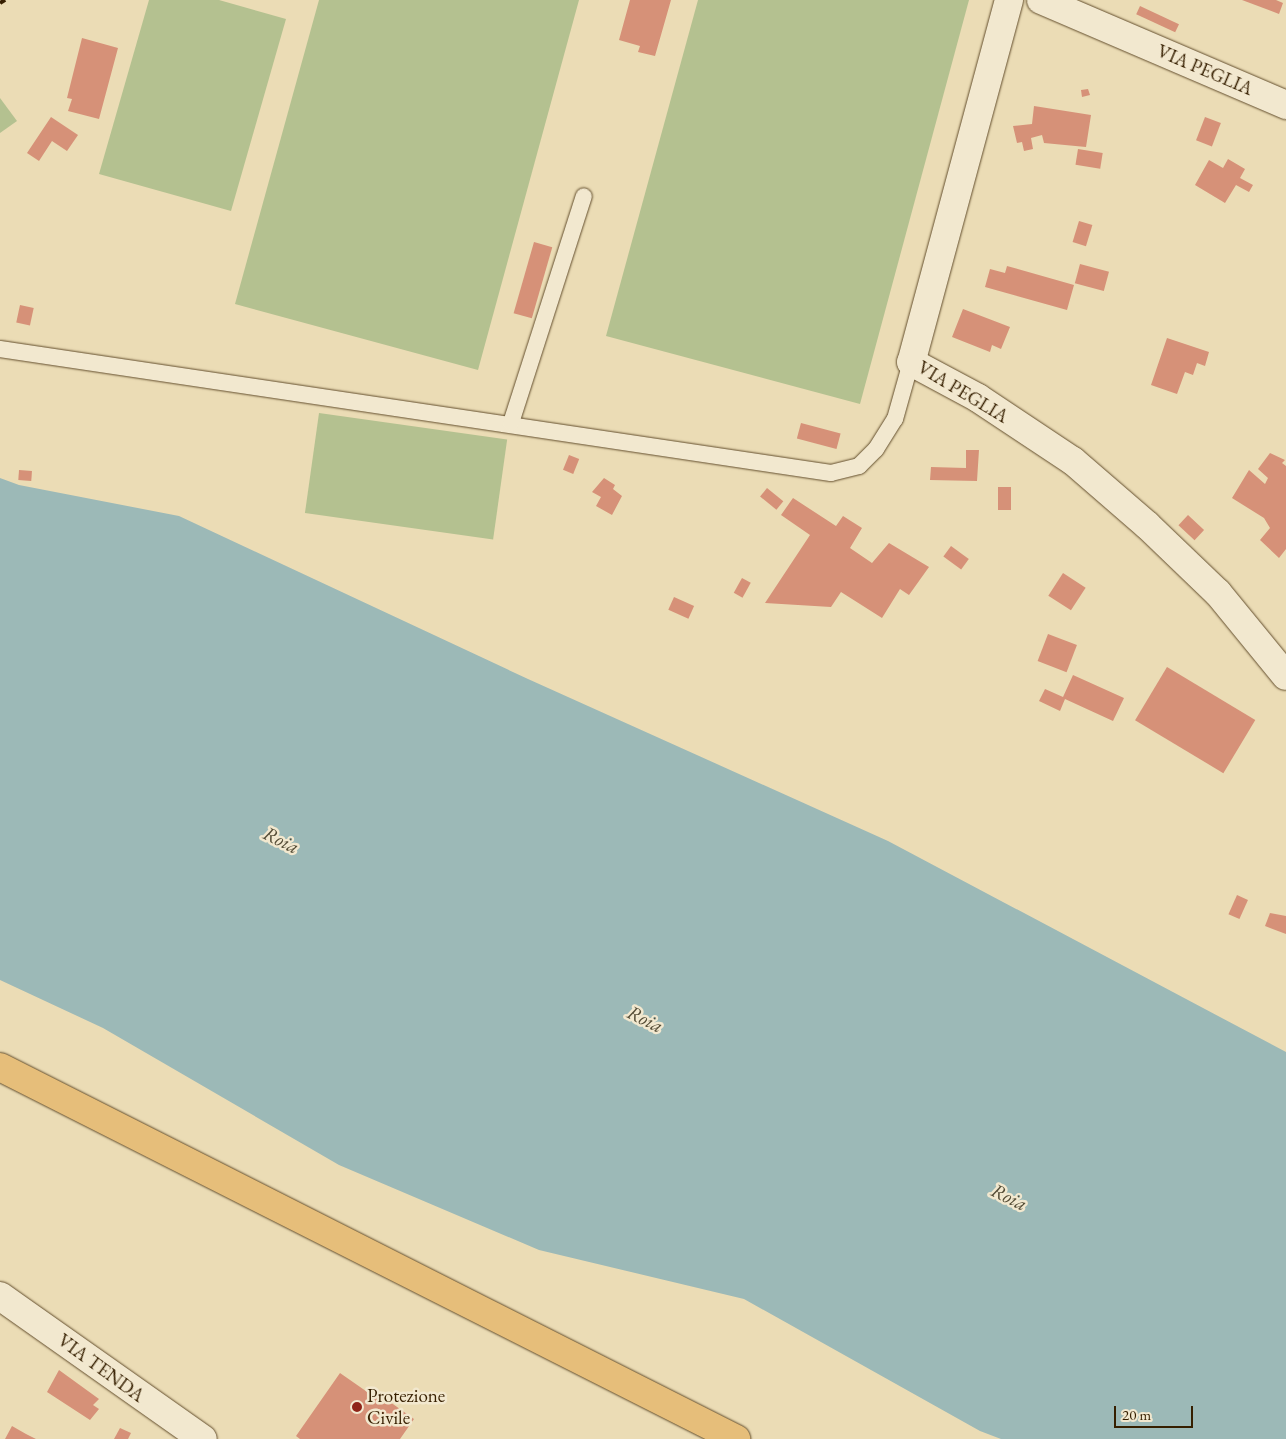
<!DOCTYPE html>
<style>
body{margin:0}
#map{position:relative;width:1286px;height:1439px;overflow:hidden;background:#ebdcb5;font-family:"EB Garamond",serif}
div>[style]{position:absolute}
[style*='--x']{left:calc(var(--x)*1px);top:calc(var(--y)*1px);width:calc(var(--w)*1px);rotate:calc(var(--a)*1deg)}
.green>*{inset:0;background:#b4c190;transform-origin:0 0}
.water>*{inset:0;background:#9cb9b7}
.building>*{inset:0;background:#d69178;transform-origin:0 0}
.roads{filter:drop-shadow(0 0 1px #634e2d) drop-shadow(0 0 1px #634e2d)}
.service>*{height:16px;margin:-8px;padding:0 8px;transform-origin:8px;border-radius:8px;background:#f2e8cf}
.minor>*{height:28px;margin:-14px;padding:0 14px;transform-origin:14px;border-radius:14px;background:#f2e8cf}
.secondary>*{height:28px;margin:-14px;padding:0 14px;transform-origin:14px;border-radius:14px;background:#f2e8cf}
.primary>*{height:28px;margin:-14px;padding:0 14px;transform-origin:14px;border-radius:14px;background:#e6be7a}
.rail>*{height:4px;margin-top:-2px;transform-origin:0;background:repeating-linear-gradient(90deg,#361f00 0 9px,transparent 0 18px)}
.dots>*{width:14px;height:14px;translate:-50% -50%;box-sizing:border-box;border:2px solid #f2e8cf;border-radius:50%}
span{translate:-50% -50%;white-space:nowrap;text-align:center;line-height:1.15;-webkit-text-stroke:5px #f2e8cf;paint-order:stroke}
.street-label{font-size:19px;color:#361f00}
.poi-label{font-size:19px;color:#361f00}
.left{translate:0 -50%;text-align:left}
.water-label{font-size:20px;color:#554d37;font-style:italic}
.scale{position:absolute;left:1114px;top:1406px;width:79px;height:22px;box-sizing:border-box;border:2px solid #361f00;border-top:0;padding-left:6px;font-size:15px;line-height:18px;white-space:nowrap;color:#361f00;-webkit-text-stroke:4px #f2e8cf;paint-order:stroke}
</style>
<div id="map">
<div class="green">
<div style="clip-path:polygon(149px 0,219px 0,286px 19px,231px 211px,99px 174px)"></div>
<div style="clip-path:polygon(319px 0,579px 0,478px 370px,235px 304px)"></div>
<div style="clip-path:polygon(698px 0,969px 0,860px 404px,606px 336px)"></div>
<div style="clip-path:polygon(0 98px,17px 121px,0 133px)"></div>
<div style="left:319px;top:413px;width:190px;height:101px;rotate:8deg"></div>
</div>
<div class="water">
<div style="clip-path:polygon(0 478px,19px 485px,179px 516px,528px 679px,888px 841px,1286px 1052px,1286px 1439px,1001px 1439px,980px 1431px,744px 1299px,539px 1250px,339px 1165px,103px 1028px,0 980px)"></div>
</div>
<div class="building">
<div style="clip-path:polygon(630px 0,671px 0,655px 56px,638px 52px,640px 46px,619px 40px)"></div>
<div style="clip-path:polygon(1242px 0,1276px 0,1283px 3px,1279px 14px)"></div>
<div style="left:1140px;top:6px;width:43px;height:9px;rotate:25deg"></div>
<div style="clip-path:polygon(82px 38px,118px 48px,99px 119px,68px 111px,72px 99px,67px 98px)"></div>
<div style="clip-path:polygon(1088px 89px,1090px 95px,1082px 97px,1081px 90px)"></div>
<div style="clip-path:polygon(1034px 106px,1091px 115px,1086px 147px,1044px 143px,1042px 135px,1031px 138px,1033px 149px,1024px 151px,1022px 142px,1017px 143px,1013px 126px,1032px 124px)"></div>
<div style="clip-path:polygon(51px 117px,78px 135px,67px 151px,52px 141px,39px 161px,27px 153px)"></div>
<div style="left:1205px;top:117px;width:17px;height:25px;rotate:21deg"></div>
<div style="left:1078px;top:149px;width:25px;height:16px;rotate:9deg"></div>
<div style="clip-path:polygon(1228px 159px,1245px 169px,1240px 178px,1253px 185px,1249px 192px,1236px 185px,1225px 203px,1195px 185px,1209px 160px,1223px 168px)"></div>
<div style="left:1079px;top:221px;width:14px;height:22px;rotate:17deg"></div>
<div style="left:534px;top:242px;width:19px;height:74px;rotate:16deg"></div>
<div style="left:1080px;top:264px;width:30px;height:20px;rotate:15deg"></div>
<div style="clip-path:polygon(1007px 266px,1074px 285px,1067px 310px,985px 287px,990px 269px,1005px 273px)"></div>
<div style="left:20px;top:305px;width:14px;height:18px;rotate:12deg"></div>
<div style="clip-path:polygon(963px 309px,1010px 327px,1001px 349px,992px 345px,990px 352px,952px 337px)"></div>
<div style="clip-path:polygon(1167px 338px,1209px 352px,1205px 366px,1197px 363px,1193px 375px,1185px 372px,1177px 394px,1151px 385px)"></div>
<div style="left:801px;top:423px;width:41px;height:16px;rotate:15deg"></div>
<div style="clip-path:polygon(966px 450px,979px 450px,977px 481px,930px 480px,931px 467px,966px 468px)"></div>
<div style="clip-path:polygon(1270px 453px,1285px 460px,1282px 463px,1286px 466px,1286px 549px,1279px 558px,1260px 540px,1270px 528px,1264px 518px,1232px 498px,1249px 470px,1265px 484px,1268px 478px,1258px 469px)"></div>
<div style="left:569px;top:455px;width:11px;height:16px;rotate:22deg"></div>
<div style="left:19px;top:470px;width:13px;height:10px;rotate:4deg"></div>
<div style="clip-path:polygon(604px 478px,615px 485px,613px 489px,622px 496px,612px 515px,596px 506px,601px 497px,592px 492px)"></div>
<div style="left:998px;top:487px;width:13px;height:23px"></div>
<div style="left:767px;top:488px;width:21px;height:11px;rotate:39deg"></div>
<div style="clip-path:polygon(793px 498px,836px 526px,843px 516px,862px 528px,850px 548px,872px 563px,889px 543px,929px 567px,909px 595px,900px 589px,882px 618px,841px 592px,831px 607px,765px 603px,810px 535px,781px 515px)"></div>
<div style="left:1188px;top:515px;width:22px;height:14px;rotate:43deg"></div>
<div style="left:951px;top:546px;width:22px;height:13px;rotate:36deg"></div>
<div style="left:1063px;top:573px;width:27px;height:27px;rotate:33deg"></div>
<div style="left:742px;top:578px;width:10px;height:17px;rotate:29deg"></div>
<div style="left:674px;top:597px;width:22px;height:14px;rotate:24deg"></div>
<div style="left:1048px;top:634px;width:31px;height:29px;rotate:21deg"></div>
<div style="left:1167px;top:667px;width:103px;height:62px;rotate:31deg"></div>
<div style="clip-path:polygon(1073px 675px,1124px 698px,1113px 721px,1065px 699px,1060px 711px,1039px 701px,1045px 689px,1063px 697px)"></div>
<div style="left:1237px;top:895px;width:12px;height:21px;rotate:24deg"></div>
<div style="clip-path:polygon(1270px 913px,1286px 916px,1286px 934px,1265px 926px)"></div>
<div style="clip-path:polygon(59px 1370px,99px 1399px,93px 1405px,99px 1409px,90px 1420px,47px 1392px)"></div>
<div style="clip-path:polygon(340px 1373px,373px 1396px,376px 1392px,414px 1419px,400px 1439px,300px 1439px,296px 1436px)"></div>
<div style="clip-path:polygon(12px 1426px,26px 1434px,36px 1439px,5px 1439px)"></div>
<div style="clip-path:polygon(120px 1428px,131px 1433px,128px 1439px,114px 1439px)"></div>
</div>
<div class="roads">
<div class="service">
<div style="--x:0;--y:349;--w:840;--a:8.49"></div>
<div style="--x:831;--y:473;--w:29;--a:-14"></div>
<div style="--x:859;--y:466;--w:24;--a:-45"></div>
<div style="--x:876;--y:449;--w:36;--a:-58"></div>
<div style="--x:895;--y:419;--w:59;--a:-74.3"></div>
<div style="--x:511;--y:423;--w:238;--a:-72.2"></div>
</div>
<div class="minor">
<div style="--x:1009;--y:0;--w:375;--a:105.1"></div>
<div style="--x:911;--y:362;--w:76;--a:28.2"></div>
<div style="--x:978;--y:398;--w:114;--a:33.6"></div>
<div style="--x:1073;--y:461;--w:98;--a:40.9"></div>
<div style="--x:1147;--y:525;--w:98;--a:43.8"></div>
<div style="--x:1218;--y:593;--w:107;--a:50.7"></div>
<div style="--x:1041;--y:0;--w:267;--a:23.2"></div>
</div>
<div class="secondary">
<div style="--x:0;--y:1296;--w:248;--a:35.2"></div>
</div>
<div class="primary">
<div style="--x:0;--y:1067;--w:825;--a:26.81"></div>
</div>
</div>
<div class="rail">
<div style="--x:0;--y:3;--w:6;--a:-31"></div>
</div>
<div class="dots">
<div style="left:357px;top:1407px;background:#8f2418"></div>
</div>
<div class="street-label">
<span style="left:1205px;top:70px;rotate:23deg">VIA PEGLIA</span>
<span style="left:963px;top:392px;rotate:31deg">VIA PEGLIA</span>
<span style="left:101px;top:1368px;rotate:36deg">VIA TENDA</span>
</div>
<div class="poi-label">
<span class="left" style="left:367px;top:1407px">Protezione<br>Civile</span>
</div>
<div class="water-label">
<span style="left:281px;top:840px;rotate:26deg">Roia</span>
<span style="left:645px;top:1019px;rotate:26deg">Roia</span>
<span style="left:1009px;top:1197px;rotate:26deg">Roia</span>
</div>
<div class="scale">20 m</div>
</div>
